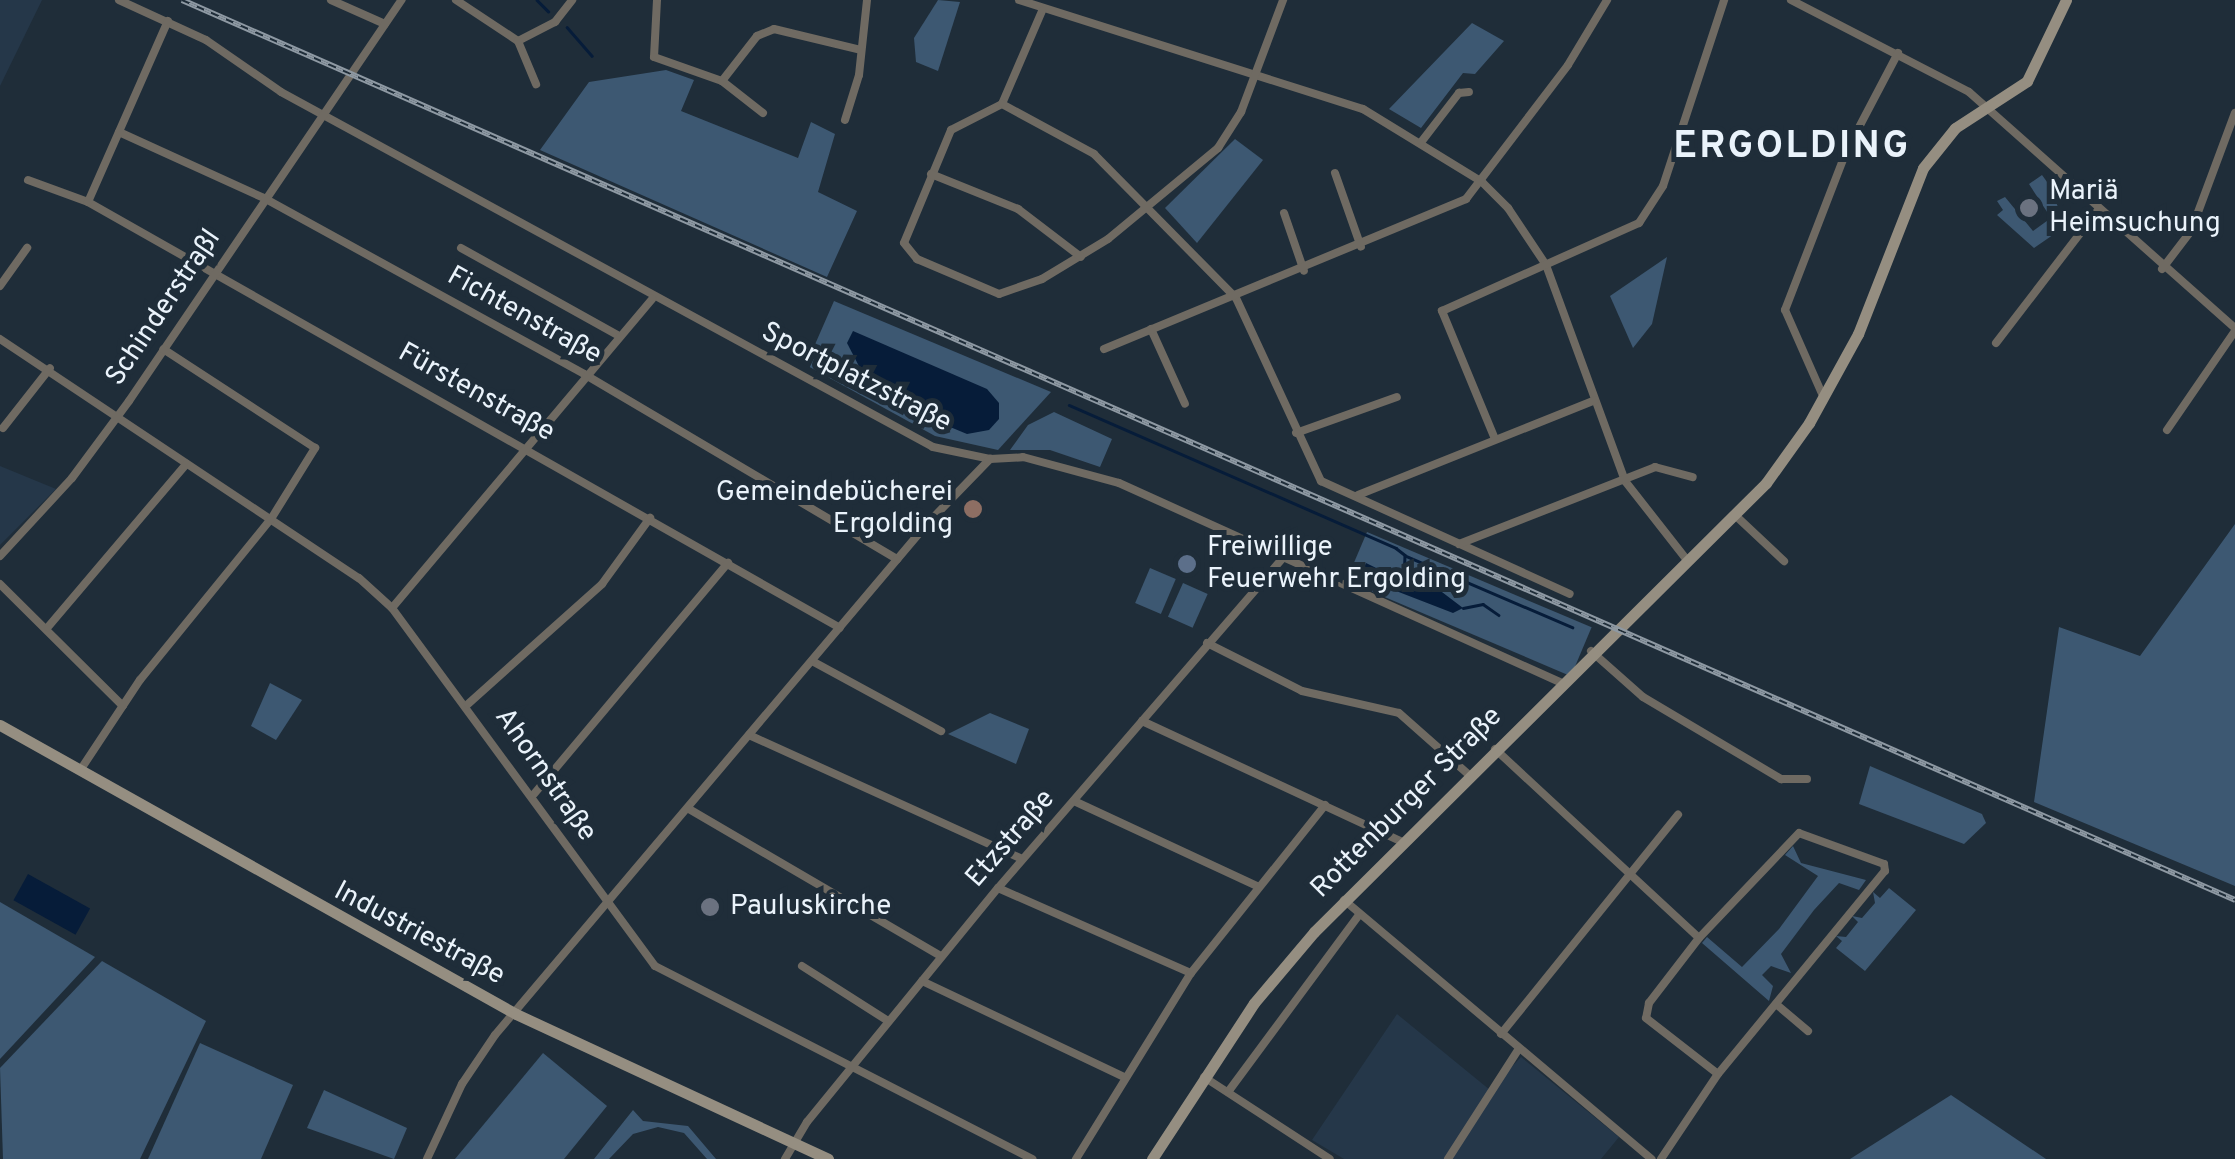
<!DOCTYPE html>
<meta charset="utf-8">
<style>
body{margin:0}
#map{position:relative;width:2235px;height:1159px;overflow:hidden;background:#1f2d39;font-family:Overpass,sans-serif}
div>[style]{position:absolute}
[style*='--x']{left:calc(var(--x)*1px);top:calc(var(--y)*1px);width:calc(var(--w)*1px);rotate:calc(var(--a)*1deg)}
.built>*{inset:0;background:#253749}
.green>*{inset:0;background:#3d5872;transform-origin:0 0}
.water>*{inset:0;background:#061c39;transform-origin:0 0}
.stream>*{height:2.5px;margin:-1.25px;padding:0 1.25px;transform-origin:1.25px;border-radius:1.25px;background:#061c39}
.street>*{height:8px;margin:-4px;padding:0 4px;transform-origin:4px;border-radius:4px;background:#6f6a62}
.secondary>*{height:11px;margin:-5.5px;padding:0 5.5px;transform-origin:5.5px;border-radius:5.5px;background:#958e81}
.rail>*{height:6px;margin-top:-3px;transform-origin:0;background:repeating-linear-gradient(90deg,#1f2d39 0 8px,#8e99a3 0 16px);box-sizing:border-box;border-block:2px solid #8e99a3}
.dots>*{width:28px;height:28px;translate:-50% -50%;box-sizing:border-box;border:5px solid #1f2d39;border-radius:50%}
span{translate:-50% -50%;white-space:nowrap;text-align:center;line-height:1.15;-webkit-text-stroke:10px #1f2d39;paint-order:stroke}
.poi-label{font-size:28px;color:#eaf3fb}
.left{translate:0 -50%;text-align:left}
.right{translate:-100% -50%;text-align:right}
.street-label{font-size:28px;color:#eaf3fb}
.district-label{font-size:38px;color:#eaf3fb;font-weight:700;letter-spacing:2.5px}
</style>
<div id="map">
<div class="built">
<div style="clip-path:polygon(0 0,42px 0,0 86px)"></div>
<div style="clip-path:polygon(0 466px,56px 489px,0 545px)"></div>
<div style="clip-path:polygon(1397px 1014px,1490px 1090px,1521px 1057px,1619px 1137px,1601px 1159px,1344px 1159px,1312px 1140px)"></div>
</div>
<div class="green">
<div style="clip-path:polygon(938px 0,960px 2px,938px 71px,916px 62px,914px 38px)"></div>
<div style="clip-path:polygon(1472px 23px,1504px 41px,1475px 74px,1463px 73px,1421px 128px,1389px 109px)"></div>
<div style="clip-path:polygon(666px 70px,694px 80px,681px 111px,798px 158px,811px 122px,835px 134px,818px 192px,857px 211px,827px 277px,540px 150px,589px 82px)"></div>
<div style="clip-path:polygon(1235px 139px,1263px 160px,1197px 243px,1165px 208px)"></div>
<div style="clip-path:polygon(2042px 175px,2055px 193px,2063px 228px,2034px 248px,1997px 215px,2003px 210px,1997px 201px,2005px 197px,2033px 231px,2051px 218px,2029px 184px)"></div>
<div style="clip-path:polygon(1667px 257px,1652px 324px,1633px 348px,1610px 296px)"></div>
<div style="clip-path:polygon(834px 301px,1051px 392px,998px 450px,935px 436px,806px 365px)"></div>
<div style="clip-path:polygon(1054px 412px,1112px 439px,1100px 467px,1050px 450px,1010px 450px,1028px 425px)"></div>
<div style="clip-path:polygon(2235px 524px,2235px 886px,2034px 802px,2059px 627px,2140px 656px)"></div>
<div style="left:1367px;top:532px;width:244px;height:53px;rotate:23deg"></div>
<div style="left:1150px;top:568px;width:28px;height:38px;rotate:23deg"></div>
<div style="left:1183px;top:583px;width:27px;height:37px;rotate:24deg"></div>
<div style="clip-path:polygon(270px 683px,302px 700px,276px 740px,251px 726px)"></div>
<div style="clip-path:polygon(990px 713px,1029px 729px,1016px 764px,948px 734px)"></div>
<div style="clip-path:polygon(1870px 766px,1982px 814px,1986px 823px,1964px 844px,1859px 804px)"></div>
<div style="clip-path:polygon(1793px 846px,1801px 863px,1866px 880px,1859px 890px,1839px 883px,1814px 910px,1781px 954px,1791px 973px,1771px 966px,1762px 975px,1773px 986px,1769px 1001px,1702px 943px,1707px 937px,1742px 967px,1779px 929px,1818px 876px,1785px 855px)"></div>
<div style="clip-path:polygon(1889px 888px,1916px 910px,1865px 971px,1836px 948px,1842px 941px,1836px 936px,1846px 937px,1858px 922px,1852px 916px,1862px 918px,1875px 903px,1873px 892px,1880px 898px)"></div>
<div style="clip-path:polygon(0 902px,95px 957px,0 1059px)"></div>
<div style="clip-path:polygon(102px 961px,206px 1021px,140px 1159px,3px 1159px,0 1068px)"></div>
<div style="clip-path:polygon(200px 1043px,293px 1085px,261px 1159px,148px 1159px)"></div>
<div style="clip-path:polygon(543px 1053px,607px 1106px,564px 1159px,455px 1159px)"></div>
<div style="clip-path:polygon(324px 1090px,407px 1128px,394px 1159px,307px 1128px)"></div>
<div style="clip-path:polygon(1951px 1095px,2046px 1159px,1850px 1159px)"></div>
<div style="clip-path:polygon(633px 1110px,643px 1121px,688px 1126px,716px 1159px,707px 1159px,684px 1133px,658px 1127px,633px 1134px,609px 1159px,594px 1159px)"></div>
</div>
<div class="water">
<div style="clip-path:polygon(853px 331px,987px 389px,999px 403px,999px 419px,989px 430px,967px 434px,926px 417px,863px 374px,847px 343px)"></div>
<div style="clip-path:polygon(1366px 563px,1419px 589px,1438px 589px,1463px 608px,1453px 613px,1360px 577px)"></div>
<div style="left:28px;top:874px;width:71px;height:30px;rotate:29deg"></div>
</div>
<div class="stream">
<div style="--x:537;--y:0;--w:16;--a:45"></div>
<div style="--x:567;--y:27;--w:38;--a:49"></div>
<div style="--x:1069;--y:405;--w:357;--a:23.6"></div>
<div style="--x:1396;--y:548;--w:11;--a:38"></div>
<div style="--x:1405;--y:555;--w:23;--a:92"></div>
<div style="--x:1406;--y:556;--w:181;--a:23.2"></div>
<div style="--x:1463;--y:608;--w:20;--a:-11"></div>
<div style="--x:1483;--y:604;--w:19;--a:35"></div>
</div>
<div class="street">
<div style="--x:119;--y:0;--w:96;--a:24.7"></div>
<div style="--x:206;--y:40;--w:91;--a:34.7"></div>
<div style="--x:281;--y:92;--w:742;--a:28.57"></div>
<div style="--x:933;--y:447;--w:58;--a:11.9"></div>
<div style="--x:990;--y:459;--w:33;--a:-3"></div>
<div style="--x:1023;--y:457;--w:99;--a:15.2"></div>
<div style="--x:1119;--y:483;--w:486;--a:24.3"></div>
<div style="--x:331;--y:0;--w:59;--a:24"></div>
<div style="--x:456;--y:0;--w:74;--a:33.5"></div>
<div style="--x:518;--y:41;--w:42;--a:-27.2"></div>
<div style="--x:555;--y:22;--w:28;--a:-52"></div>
<div style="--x:657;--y:0;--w:57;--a:93"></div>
<div style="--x:654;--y:57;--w:72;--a:19.4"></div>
<div style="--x:1019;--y:0;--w:361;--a:17.6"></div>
<div style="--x:1363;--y:109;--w:140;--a:31.5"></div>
<div style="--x:1482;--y:182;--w:37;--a:45"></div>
<div style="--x:1508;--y:208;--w:69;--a:56.3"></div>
<div style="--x:1546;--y:265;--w:230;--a:69.9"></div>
<div style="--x:1625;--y:481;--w:100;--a:51.9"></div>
<div style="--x:1791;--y:0;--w:200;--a:27.3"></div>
<div style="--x:1969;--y:92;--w:356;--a:41.6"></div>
<div style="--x:1042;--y:11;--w:101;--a:113.3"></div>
<div style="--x:1002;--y:104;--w:57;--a:153"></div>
<div style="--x:951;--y:130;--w:122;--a:112.6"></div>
<div style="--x:904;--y:243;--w:21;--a:51"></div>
<div style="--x:917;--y:259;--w:89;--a:23.1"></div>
<div style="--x:999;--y:294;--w:46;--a:-19.2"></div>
<div style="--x:1042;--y:279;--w:77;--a:-31.2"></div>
<div style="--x:1108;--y:239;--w:143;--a:-39.6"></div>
<div style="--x:1218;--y:148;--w:43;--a:-57.4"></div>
<div style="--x:1241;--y:112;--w:120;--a:-69.4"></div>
<div style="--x:518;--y:41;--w:47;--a:67.3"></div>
<div style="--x:1002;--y:104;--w:105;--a:28.5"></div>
<div style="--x:1094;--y:154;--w:202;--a:45.4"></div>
<div style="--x:1236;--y:298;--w:202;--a:65.1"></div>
<div style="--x:1321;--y:481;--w:273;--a:24.4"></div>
<div style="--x:763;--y:113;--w:52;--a:-142"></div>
<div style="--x:722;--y:81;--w:57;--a:-52.1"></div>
<div style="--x:757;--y:36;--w:18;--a:-22"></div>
<div style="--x:774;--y:29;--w:89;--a:13.6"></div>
<div style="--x:845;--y:120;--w:47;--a:-72.7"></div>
<div style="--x:859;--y:75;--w:75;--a:-83.9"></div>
<div style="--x:119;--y:132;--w:159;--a:24.5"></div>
<div style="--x:264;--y:198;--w:365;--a:28.8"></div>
<div style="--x:584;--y:374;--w:364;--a:30.6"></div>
<div style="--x:1422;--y:141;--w:61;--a:-52.4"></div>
<div style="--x:1459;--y:93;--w:10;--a:-6"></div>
<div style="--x:1335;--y:173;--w:78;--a:70.6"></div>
<div style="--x:931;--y:174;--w:94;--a:21.9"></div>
<div style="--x:1018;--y:209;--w:79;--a:37.3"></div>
<div style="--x:28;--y:180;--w:64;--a:20.1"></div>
<div style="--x:88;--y:202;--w:864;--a:29.53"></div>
<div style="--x:88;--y:202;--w:198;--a:-66.2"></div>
<div style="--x:1284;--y:213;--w:61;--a:71"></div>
<div style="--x:461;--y:248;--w:179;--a:29.1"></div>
<div style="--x:2162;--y:269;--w:48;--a:-52.7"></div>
<div style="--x:2191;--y:231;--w:126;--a:-69.6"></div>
<div style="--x:0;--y:286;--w:47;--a:-54.6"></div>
<div style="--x:1151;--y:329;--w:82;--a:65.6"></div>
<div style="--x:0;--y:339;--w:431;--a:33.7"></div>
<div style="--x:359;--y:578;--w:45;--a:42.3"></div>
<div style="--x:392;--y:608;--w:444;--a:53.7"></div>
<div style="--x:655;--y:966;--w:424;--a:27.1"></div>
<div style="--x:1996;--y:343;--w:169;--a:-52.5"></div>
<div style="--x:1104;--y:349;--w:392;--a:-22.5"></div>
<div style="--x:1466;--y:199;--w:168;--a:-52.7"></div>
<div style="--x:1568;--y:65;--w:76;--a:-59"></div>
<div style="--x:1823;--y:396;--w:94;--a:-113.8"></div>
<div style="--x:1785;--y:310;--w:169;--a:-68.9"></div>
<div style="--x:1846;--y:152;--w:112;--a:-62.3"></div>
<div style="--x:3;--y:428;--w:76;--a:-51.9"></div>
<div style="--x:2167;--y:430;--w:120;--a:-55.5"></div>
<div style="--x:1296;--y:433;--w:107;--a:-19.6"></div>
<div style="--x:1495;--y:439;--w:139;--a:-112.5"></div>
<div style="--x:1442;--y:311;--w:216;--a:-24.1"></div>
<div style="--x:1639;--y:223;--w:44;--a:-57"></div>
<div style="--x:1663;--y:186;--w:196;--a:-71.8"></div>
<div style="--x:1358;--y:495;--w:255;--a:-21.8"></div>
<div style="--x:1736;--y:516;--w:66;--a:43.2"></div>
<div style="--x:1459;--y:544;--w:211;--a:-21.4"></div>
<div style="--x:1655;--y:467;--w:39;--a:15"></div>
<div style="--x:0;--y:556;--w:106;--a:-47.3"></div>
<div style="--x:72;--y:478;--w:96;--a:-53.5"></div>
<div style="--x:129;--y:401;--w:485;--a:-55.8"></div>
<div style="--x:0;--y:584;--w:173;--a:44.8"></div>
<div style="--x:392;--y:608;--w:404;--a:-49.9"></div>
<div style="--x:48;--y:627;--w:214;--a:-49.7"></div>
<div style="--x:1207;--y:643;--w:106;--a:26.8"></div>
<div style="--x:1302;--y:691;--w:99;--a:12.8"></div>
<div style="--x:1399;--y:713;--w:94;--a:41.5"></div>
<div style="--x:1591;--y:651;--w:69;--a:41.5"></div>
<div style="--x:1643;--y:697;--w:161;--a:30.7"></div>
<div style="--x:1781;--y:779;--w:26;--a:0"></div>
<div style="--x:812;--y:661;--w:147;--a:28.5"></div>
<div style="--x:468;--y:704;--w:180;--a:-41.8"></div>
<div style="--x:602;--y:584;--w:82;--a:-54"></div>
<div style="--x:1142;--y:721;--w:288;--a:24.9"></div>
<div style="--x:749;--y:735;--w:300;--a:24.4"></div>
<div style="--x:1495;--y:749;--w:278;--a:42.8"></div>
<div style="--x:1699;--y:938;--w:82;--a:127.6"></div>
<div style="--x:1649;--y:1003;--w:15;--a:101"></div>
<div style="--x:1646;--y:1018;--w:91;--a:37.9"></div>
<div style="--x:81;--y:769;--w:107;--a:-56.5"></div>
<div style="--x:140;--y:680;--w:208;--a:-50.9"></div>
<div style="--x:271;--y:519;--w:84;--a:-58.2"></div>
<div style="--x:315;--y:448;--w:181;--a:-146.9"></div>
<div style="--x:534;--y:794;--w:302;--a:-50"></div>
<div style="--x:1074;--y:801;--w:202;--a:24.9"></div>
<div style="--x:689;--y:809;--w:292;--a:30.3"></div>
<div style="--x:998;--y:888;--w:211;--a:23.8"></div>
<div style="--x:1344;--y:900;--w:402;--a:40.1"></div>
<div style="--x:802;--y:966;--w:102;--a:32.6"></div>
<div style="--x:922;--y:981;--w:224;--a:25.4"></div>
<div style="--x:1776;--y:1004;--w:42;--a:40.2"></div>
<div style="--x:1501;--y:1034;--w:282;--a:-51.1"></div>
<div style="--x:1204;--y:1077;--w:150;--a:33.1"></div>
<div style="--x:1228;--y:1092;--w:219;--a:-53.5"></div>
<div style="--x:427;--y:1159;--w:83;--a:-65"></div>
<div style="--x:462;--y:1084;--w:59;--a:-56"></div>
<div style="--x:495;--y:1035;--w:669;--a:-49.79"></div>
<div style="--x:927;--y:524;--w:91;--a:-45.9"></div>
<div style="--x:785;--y:1159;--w:43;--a:-59.3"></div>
<div style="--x:807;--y:1122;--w:302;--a:-50.8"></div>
<div style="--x:998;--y:888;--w:436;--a:-49.2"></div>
<div style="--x:1076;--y:1159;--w:219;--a:-58.3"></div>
<div style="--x:1191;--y:973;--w:215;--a:-51.4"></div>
<div style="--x:1448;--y:1159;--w:130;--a:-57.3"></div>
<div style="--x:1661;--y:1159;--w:102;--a:-56.2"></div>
<div style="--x:1718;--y:1074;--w:263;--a:-50.6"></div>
<div style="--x:1885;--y:871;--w:7;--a:-98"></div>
<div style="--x:1884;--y:864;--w:90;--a:-160"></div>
<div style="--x:1799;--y:833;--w:145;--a:133.6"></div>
</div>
<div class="secondary">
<div style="--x:0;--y:725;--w:591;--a:29.25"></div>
<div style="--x:516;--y:1014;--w:344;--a:24.9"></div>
<div style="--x:1152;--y:1159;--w:186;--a:-56.8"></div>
<div style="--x:1254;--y:1003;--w:93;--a:-49.8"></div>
<div style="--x:1314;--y:932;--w:637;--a:-44.81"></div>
<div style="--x:1766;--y:483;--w:74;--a:-54.4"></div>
<div style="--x:1809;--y:423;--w:102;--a:-61.2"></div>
<div style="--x:1858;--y:334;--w:178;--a:-68.6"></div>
<div style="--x:1923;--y:168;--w:51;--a:-51.3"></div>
<div style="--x:1955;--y:128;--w:86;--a:-33.1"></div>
<div style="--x:2027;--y:81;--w:90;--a:-64.3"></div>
</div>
<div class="rail">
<div style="--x:182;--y:0;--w:2242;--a:23.67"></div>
</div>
<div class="dots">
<div style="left:2029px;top:208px;background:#6b7280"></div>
<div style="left:973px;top:509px;background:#8d6e63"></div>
<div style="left:1187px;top:564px;background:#5c6f8a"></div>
<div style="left:710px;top:907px;background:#6b7280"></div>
</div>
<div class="poi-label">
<span class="left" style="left:2049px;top:208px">Mariä<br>Heimsuchung</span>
<span class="right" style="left:953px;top:509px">Gemeindebücherei<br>Ergolding</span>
<span class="left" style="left:1207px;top:564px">Freiwillige<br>Feuerwehr Ergolding</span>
<span class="left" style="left:730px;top:907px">Pauluskirche</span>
</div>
<div class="street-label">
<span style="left:164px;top:308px;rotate:-56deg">Schinderstraßl</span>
<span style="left:524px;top:316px;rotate:29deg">Fichtenstraße</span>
<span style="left:856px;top:378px;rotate:27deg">Sportplatzstraße</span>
<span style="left:476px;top:393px;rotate:29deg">Fürstenstraße</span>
<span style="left:545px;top:775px;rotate:55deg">Ahornstraße</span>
<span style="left:1407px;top:803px;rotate:-45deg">Rottenburger Straße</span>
<span style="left:1011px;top:839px;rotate:-49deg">Etzstraße</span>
<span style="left:419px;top:934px;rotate:28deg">Industriestraße</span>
</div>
<div class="district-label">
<span style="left:1792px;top:148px">ERGOLDING</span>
</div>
</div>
